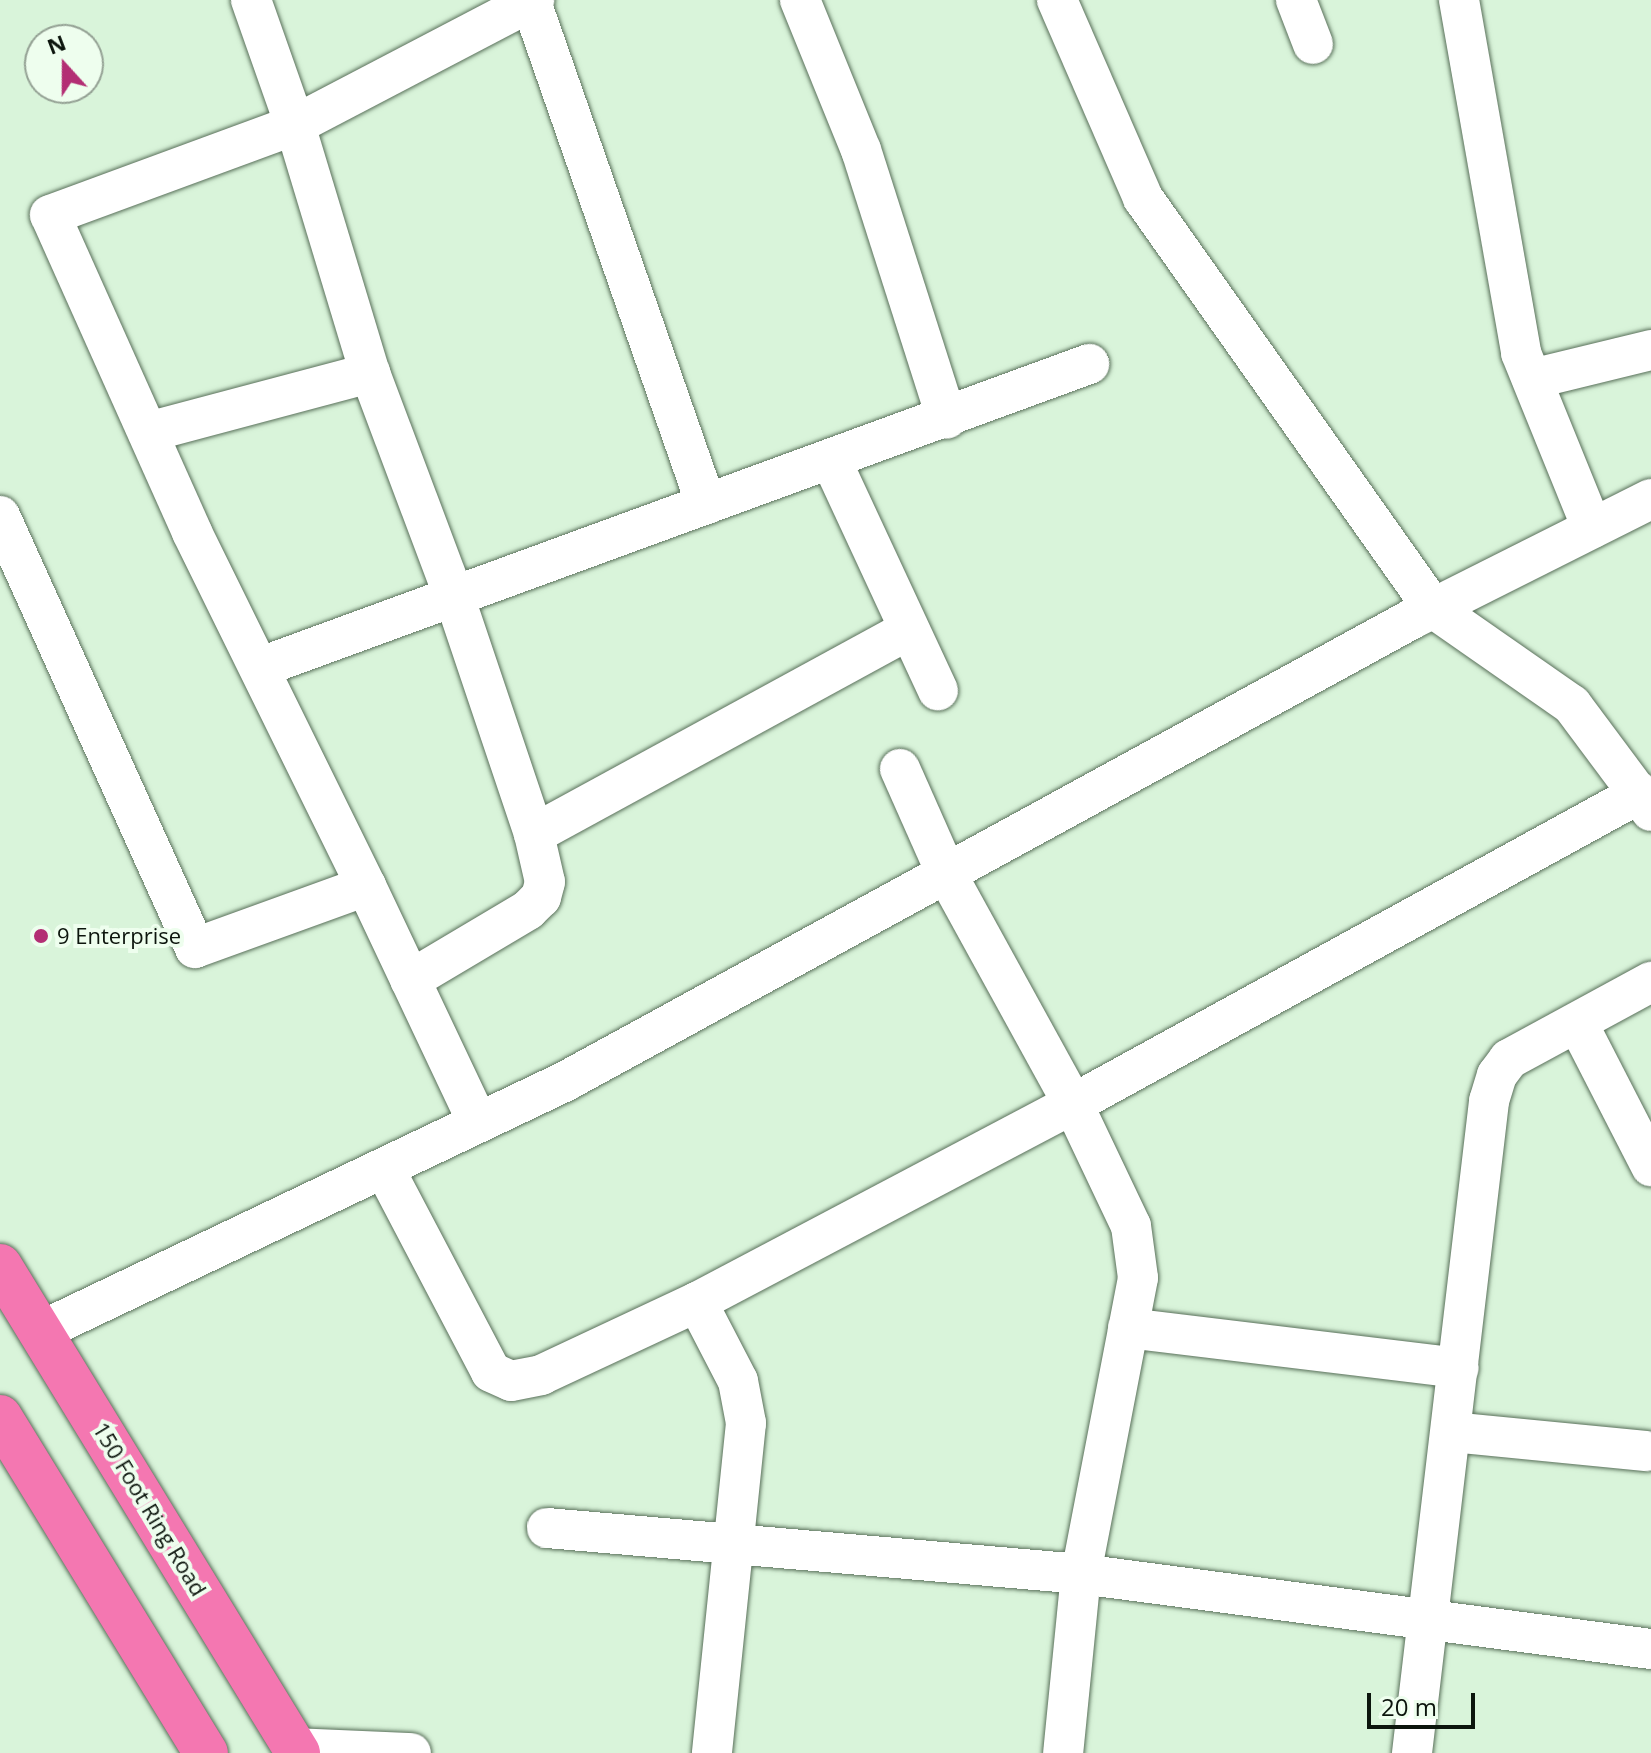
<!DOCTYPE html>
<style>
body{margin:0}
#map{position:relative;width:1651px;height:1753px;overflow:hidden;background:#d9f4da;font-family:"Open Sans",sans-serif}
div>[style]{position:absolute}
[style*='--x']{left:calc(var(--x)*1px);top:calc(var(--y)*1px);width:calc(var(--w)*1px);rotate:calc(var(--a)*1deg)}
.roads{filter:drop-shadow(0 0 2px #59705a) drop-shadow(0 0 2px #59705a)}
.minor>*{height:40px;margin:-20px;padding:0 20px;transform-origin:20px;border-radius:20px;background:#fff}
.highway>*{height:44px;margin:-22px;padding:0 22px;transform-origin:22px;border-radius:22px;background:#f477b1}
.dots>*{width:22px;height:22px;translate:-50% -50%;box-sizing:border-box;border:4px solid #eefeee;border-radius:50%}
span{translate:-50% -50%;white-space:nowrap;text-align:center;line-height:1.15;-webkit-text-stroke:8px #eefeee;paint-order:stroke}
.poi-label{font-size:22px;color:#0c150d}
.left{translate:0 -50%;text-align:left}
.street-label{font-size:22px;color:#0c150d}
.north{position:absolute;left:24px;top:24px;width:80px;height:80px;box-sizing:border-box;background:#eefeee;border:2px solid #94a194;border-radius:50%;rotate:339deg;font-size:22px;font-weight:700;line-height:32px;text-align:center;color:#0c150d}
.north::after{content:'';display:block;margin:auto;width:28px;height:36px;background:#b32e74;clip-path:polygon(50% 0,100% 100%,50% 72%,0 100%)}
.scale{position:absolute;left:1367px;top:1693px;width:108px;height:36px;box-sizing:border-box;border:4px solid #0c150d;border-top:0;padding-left:10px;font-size:24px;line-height:28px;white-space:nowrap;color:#0c150d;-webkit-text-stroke:6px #eefeee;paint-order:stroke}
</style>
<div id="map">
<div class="roads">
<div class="minor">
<div style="--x:251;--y:0;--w:133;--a:70.6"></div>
<div style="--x:295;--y:125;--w:259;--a:73.2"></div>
<div style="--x:370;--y:373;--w:241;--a:69.4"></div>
<div style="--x:455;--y:599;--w:248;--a:71.4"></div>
<div style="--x:534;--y:834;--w:49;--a:77.1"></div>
<div style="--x:545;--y:882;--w:16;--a:105"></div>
<div style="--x:541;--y:897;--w:18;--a:135"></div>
<div style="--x:528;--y:910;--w:137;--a:149.3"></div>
<div style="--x:800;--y:0;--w:162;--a:67.9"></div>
<div style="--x:861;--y:150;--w:282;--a:72.3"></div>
<div style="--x:1057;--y:0;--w:216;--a:66.5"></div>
<div style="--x:1143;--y:198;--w:502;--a:54.73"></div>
<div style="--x:1433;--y:608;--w:169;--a:34.9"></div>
<div style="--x:1572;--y:705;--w:132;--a:53.3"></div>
<div style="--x:1296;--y:0;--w:47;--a:68.9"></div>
<div style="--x:1459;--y:0;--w:358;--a:80"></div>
<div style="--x:1521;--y:353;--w:189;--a:67.9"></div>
<div style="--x:531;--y:2;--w:532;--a:70.78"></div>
<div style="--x:1532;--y:379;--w:122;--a:-13.7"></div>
<div style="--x:148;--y:432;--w:230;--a:-14.9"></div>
<div style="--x:831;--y:460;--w:254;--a:65.1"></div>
<div style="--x:0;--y:516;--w:474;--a:65.7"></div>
<div style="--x:195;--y:948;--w:182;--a:-19.9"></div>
<div style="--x:366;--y:886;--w:394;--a:-116.2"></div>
<div style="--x:192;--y:532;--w:347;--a:-114.1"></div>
<div style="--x:50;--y:215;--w:261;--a:-20.2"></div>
<div style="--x:295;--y:125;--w:270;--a:-27.6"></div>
<div style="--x:261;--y:667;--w:882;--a:-20.1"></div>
<div style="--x:900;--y:769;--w:114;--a:66.1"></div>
<div style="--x:946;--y:873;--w:264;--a:61.2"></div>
<div style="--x:1073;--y:1104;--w:135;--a:64.6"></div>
<div style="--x:1131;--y:1226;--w:52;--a:82.3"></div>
<div style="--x:1138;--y:1278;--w:301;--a:100.9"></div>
<div style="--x:1081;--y:1574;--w:180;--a:95.7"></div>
<div style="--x:534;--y:834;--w:425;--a:-28.6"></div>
<div style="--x:366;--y:886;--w:262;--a:64.7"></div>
<div style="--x:1578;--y:1024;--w:160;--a:62.8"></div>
<div style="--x:384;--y:1168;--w:230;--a:62.3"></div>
<div style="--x:491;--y:1372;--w:22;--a:24"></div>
<div style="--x:511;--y:1381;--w:31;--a:-11"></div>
<div style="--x:541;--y:1375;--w:172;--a:-25.1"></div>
<div style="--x:697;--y:1302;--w:425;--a:-27.8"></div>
<div style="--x:1073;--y:1104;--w:647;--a:-28.74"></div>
<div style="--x:697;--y:1302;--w:89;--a:62.6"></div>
<div style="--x:738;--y:1381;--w:43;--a:79.2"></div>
<div style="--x:746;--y:1423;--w:332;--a:95.9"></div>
<div style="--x:1128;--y:1328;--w:333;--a:6.9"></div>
<div style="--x:41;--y:1331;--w:581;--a:-25.46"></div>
<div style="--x:566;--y:1081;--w:964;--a:-28.64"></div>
<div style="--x:1412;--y:619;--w:267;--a:-26.7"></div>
<div style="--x:1452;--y:1432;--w:195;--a:5.6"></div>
<div style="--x:547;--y:1528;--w:536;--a:4.92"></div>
<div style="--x:1081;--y:1574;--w:575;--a:7.5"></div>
<div style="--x:295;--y:1748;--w:116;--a:2.5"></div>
<div style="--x:1412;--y:1753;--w:657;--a:-83.26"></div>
<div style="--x:1489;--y:1101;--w:27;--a:-73"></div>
<div style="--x:1497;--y:1075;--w:20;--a:-53"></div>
<div style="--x:1509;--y:1059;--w:162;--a:-28.5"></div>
</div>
<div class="highway">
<div style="--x:0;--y:1266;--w:571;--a:58.54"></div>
<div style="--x:0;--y:1417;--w:394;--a:58.5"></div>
</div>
</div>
<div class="dots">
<div style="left:41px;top:936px;background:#b32e74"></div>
</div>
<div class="poi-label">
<span class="left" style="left:57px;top:936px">9 Enterprise</span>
</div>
<div class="street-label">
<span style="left:150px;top:1509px;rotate:59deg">150 Foot Ring Road</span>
</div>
<div class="north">N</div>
<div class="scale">20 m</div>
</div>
